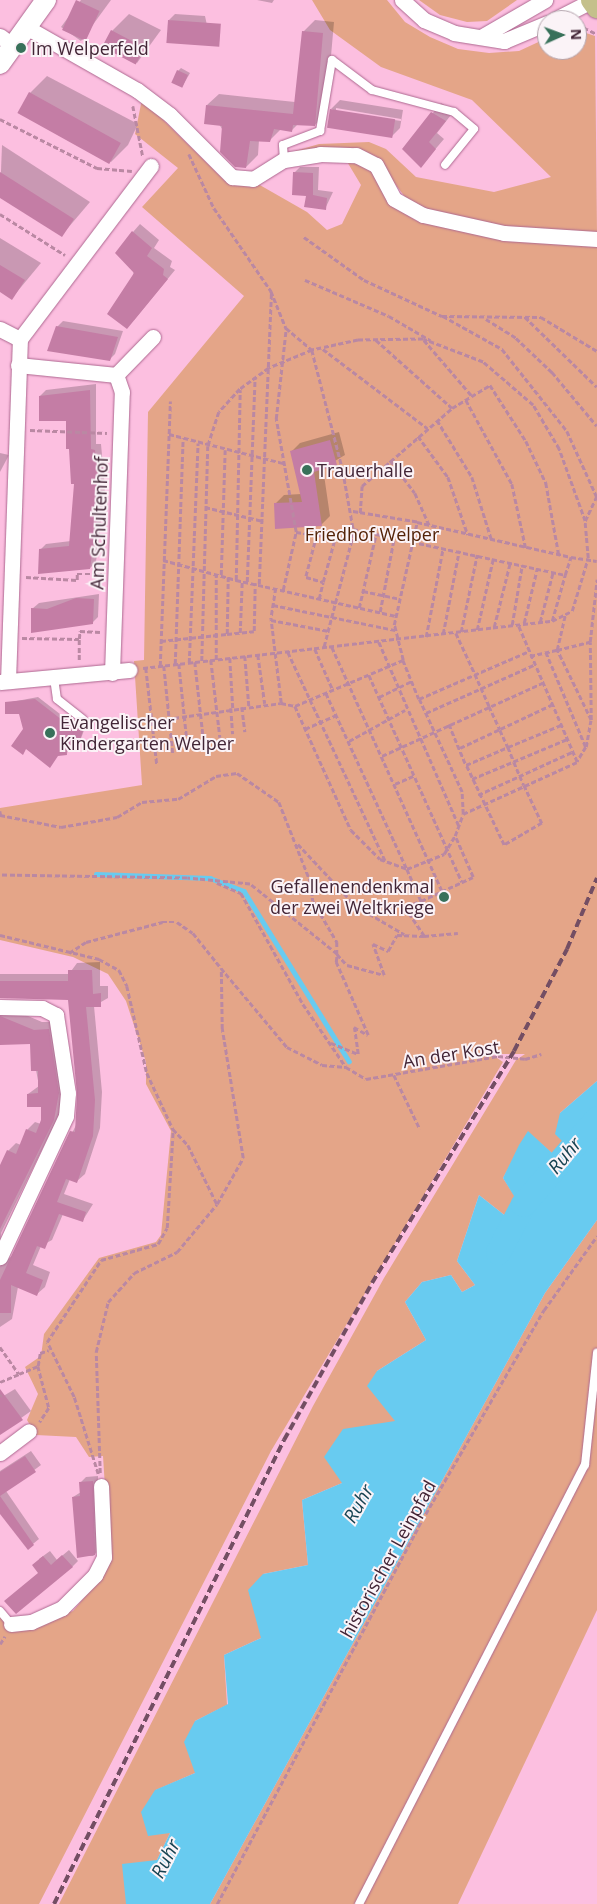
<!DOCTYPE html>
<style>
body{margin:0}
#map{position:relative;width:597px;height:1904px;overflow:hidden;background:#fcbfe0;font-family:"Open Sans",sans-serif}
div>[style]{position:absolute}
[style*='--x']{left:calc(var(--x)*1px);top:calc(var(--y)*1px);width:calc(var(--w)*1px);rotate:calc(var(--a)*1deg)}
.green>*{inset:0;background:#e4a588}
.water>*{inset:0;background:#68cbf0}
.shadow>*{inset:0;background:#0003}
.stream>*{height:4.5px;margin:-2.25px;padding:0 2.25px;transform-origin:2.25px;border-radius:2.25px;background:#68cbf0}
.river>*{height:25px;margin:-12.5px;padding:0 12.5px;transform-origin:12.5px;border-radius:12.5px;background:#68cbf0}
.building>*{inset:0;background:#c47da5;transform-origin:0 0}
.path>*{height:2.5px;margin-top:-1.25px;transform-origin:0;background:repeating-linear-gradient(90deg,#ba88a3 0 5px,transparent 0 7.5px)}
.roads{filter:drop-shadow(0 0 1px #ad6890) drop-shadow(0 0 1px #ad6890)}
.lane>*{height:8px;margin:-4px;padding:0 4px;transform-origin:4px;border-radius:4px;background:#fff}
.street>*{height:15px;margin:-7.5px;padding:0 7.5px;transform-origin:7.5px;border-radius:7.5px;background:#fff}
.secondary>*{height:20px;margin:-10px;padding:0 10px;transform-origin:10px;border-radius:10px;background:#fff}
.primary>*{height:22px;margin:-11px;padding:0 11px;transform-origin:11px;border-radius:11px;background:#c4c08b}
.rail>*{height:4px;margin-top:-2px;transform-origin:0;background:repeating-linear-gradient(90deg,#734e63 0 8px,transparent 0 12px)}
.dots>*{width:14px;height:14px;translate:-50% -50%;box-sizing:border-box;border:2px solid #fbf3f7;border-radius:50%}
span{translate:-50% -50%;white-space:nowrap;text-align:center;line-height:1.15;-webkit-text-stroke:4px #fbf3f7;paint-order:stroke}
.poi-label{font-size:18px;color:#422536}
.left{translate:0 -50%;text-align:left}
.right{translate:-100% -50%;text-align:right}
.street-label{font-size:18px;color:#422536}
.park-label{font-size:18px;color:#532207}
.water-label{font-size:19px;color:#174352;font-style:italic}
.north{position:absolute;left:537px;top:10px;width:50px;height:50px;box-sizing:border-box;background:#fbf3f7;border:1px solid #b1a1aa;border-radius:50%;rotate:88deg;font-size:14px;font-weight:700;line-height:20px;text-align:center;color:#422536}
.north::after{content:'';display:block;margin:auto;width:18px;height:22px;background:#38715a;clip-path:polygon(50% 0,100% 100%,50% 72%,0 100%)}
</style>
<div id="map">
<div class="green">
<div style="clip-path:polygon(312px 0,387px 0,405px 22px,430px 37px,458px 49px,489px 53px,519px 51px,547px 38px,547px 50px,577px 50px,577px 30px,595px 36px,597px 234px,495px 226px,426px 211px,408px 201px,383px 168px,295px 151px,319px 144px,369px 142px,386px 149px,416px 177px,494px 192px,551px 177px,472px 100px,381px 67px,330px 30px)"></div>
<div style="clip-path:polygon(419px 0,517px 0,487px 21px,467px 22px,440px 15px)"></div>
<div style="clip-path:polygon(142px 99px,225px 181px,258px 184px,307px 212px,327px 230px,342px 224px,361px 185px,346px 160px,369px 166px,389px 204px,417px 221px,519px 239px,597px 244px,597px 1081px,560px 1113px,574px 1153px,563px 1163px,528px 1132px,503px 1178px,523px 1209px,513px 1222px,479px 1195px,457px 1261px,475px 1285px,462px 1292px,451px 1275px,422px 1282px,405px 1302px,426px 1340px,377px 1371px,396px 1421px,342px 1483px,302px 1500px,308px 1565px,263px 1574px,261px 1638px,224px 1655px,227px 1705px,195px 1721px,195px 1773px,156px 1790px,170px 1833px,157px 1860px,126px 1904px,59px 1904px,313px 1406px,384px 1278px,516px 1060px,525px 1054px,491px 1054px,503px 1062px,271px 1451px,39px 1904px,0 1904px,0 1616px,16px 1631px,73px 1611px,99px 1580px,109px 1550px,103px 1456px,89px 1457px,76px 1437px,36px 1435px,27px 1420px,38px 1394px,25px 1367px,41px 1356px,44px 1334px,99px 1258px,156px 1242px,161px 1235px,171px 1131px,146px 1084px,146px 1062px,126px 1001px,108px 974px,73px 957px,0 940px,0 808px,142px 785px,134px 661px,144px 660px,148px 412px,244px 296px,142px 207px,178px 168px,135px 134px)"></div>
<div style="clip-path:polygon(597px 1220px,597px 1610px,458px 1904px,210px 1904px,545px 1293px)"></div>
</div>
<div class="water">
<div style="clip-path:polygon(597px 1081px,597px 1220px,545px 1293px,210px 1904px,126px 1904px,122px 1864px,157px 1860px,170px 1833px,148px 1836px,141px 1812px,155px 1790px,195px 1773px,184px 1742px,195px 1721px,228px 1704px,224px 1655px,261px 1638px,248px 1590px,263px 1574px,308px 1565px,302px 1500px,342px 1483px,324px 1457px,343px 1429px,395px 1421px,367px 1386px,377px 1371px,426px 1340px,405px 1302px,422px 1282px,451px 1275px,462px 1292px,475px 1285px,457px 1261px,479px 1195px,513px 1222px,522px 1209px,503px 1178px,519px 1145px,528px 1131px,563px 1163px,574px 1153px,555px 1134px,560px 1113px)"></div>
</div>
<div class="shadow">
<div style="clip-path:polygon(81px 0,111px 0,81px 41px,61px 27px)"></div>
<div style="clip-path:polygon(257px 0,274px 0,272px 3px)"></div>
<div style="clip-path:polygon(129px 14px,161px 30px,137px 63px,112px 31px)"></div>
<div style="clip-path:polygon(175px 14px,205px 16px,210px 39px,169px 20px)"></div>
<div style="clip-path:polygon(315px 20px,334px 22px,326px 113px,315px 125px,298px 124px,292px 130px,281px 129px,269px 141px,259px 140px,258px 155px,246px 167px,207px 105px,219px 94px,295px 102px,303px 32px)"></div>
<div style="clip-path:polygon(181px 68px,190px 73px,182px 87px,178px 71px)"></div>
<div style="clip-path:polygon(47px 76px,138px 124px,128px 145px,111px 162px,30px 93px)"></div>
<div style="clip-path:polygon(evenodd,340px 100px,403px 110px,400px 128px,391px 137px,331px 109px,340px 100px,336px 108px,401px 119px,401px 121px,336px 111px,336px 108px)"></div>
<div style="clip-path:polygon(441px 103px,454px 111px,437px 133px,444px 139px,421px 166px,404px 149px)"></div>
<div style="clip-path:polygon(2px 145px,90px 202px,62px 235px,0 196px)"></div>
<div style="clip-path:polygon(300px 167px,319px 167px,318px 190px,333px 192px,325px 209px,307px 194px,294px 173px)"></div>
<div style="clip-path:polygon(140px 224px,159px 240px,154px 248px,172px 261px,170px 267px,175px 270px,134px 320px,133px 232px)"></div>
<div style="clip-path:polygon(0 238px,41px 263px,12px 298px,0 291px)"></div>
<div style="clip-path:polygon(63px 321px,123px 331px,115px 354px,109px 360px,57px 327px)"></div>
<div style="clip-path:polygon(96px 384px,96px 444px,101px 444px,105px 488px,96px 562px,90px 568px,40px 550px,46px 544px,71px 541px,76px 483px,67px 420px,40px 396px,46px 390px)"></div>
<div style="clip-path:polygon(339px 432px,345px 455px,323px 468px,330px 516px,321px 525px,275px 504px,284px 495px,301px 494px,291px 452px,300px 443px)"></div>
<div style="clip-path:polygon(0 453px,9px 455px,0 472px)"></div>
<div style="clip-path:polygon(99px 594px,98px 617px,92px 623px,32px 609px,39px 603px)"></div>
<div style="clip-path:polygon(38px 697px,69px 721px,79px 719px,86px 725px,80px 741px,69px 743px,67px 754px,24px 729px,20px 713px,6px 703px)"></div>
<div style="clip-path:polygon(100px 962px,100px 986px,108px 986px,108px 998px,94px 1006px,102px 1092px,100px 1128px,85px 1174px,77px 1181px,70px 1179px,64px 1194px,93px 1204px,83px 1220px,63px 1214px,52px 1240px,41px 1246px,33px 1265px,50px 1272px,45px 1287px,37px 1294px,18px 1287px,12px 1319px,0 1327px,0 1265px,12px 1256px,76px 1125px,79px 1092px,69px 999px,0 996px,0 974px,69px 974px,77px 963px)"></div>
<div style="clip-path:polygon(0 1004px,42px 1022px,56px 1022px,66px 1085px,61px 1111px,1px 1233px,0 1251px,0 1168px,8px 1151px,16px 1143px,21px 1145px,27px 1130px,35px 1122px,41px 1124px,43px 1105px,28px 1094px,39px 1086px,31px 1043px,0 1044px)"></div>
<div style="clip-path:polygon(15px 1389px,31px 1411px,0 1433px,0 1398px)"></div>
<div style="clip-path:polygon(31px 1451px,41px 1465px,6px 1491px,39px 1539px,28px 1548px,0 1508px,0 1471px)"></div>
<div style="clip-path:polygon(98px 1476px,98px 1551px,93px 1556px,78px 1556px,73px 1497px,81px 1492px,81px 1482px,86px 1477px)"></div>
<div style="clip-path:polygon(69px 1550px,78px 1561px,72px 1567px,39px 1572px,39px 1559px,50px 1551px,57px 1560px)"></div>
</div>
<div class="stream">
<div style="--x:96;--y:874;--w:114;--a:2"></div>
<div style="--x:210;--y:878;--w:36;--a:21"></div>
<div style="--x:244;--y:891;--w:200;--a:58.3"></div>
</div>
<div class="river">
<div style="--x:498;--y:1252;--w:54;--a:-62.5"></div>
<div style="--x:523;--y:1204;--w:113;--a:-49.3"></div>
</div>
<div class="building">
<div style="left:76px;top:0;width:26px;height:33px;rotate:25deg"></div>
<div style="left:168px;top:20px;width:53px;height:23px;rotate:4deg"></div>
<div style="left:111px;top:30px;width:38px;height:19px;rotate:28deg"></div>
<div style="clip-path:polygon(302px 31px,323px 33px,315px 126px,293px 125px,292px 132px,274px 129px,270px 142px,250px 141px,246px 168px,235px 167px,220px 152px,222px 126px,204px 124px,206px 105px,293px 114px)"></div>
<div style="left:177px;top:70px;width:12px;height:14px;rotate:24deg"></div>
<div style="left:29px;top:92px;width:105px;height:24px;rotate:29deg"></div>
<div style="left:330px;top:109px;width:66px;height:19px;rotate:9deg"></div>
<div style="clip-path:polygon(431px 112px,446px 121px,429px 142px,436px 149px,421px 168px,402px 149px)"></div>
<div style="clip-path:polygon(0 172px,74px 219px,62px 237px,0 198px)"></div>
<div style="clip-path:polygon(293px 172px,313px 173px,313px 195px,327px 198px,326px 210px,304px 207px,306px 196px,292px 195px)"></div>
<div style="clip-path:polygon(132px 231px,152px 248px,147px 256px,164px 269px,163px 275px,168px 279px,127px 329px,107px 314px,134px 273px,115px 253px)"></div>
<div style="clip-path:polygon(0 265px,25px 280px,12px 300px,0 292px)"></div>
<div style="clip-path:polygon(56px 326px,118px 337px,110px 361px,47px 351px)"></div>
<div style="clip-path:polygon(90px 390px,91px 449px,95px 450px,100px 495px,90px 569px,38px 574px,39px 549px,69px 546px,74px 484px,71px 484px,69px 449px,66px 449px,66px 421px,39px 421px,39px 396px)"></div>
<div style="clip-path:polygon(330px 440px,337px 465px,314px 472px,322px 526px,275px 529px,274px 503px,302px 502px,290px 451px)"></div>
<div style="clip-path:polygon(76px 598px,94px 599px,93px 624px,31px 633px,31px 608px,47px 609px)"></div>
<div style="clip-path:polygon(35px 699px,66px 723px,76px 721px,84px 728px,78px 745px,66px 745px,67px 755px,58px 756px,50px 768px,26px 749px,23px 755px,11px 746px,23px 729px,19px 714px,5px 714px,5px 702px)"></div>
<div style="clip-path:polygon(68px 970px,92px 970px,93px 994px,101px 993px,101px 1007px,86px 1007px,95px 1100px,93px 1136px,77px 1183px,66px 1179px,57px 1202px,86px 1212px,83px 1222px,59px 1214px,45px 1249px,37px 1246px,26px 1273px,43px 1280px,37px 1296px,11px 1285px,11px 1313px,0 1313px,0 1280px,70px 1131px,75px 1132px,77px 1094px,68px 1000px,0 998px,0 981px,68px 981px)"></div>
<div style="clip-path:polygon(0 1016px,34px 1030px,49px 1029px,59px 1093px,54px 1120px,0 1229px,0 1165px,7px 1150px,16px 1154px,26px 1129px,36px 1133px,41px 1120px,41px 1107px,27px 1107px,27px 1094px,38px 1093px,38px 1071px,31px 1071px,30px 1044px,0 1045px)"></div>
<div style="clip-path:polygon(0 1389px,23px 1420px,0 1435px)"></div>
<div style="clip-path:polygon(25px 1456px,36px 1472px,0 1496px,0 1472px)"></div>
<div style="clip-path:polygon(93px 1481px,95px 1555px,77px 1558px,72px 1497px,80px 1496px,79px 1482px)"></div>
<div style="clip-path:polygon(0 1496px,34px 1545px,28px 1550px,0 1514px)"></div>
<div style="clip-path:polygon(62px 1555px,73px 1567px,16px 1614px,4px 1601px,38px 1573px,32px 1565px,43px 1556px,51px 1565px)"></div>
</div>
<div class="path">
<div style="--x:577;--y:24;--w:22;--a:27"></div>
<div style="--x:133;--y:106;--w:52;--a:78.9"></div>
<div style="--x:0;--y:119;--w:109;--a:26.8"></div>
<div style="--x:97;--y:168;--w:35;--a:5"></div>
<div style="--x:189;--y:154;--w:60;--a:65.2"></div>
<div style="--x:214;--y:208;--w:101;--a:55.5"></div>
<div style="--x:271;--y:291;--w:40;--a:68"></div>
<div style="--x:286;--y:328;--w:34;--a:40"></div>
<div style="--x:312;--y:350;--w:125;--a:75.6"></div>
<div style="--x:343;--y:471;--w:63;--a:79.9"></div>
<div style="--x:354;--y:533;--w:119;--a:104.6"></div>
<div style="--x:0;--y:214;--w:77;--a:32.2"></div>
<div style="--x:304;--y:237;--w:74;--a:35.6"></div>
<div style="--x:364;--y:280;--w:86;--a:24.8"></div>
<div style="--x:442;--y:316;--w:99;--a:0.6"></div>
<div style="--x:541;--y:317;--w:66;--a:31.3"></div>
<div style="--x:305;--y:280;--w:91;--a:23.2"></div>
<div style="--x:389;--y:316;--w:48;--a:30.3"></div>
<div style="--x:443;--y:316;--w:68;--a:29.2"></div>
<div style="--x:502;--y:349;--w:105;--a:51.6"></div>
<div style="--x:567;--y:431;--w:72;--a:65.6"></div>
<div style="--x:525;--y:317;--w:100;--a:44.2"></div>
<div style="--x:486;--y:319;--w:36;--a:32"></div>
<div style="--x:516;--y:338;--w:50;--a:43.4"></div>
<div style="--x:552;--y:372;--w:70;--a:50.2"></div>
<div style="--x:376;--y:340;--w:102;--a:41.8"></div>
<div style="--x:424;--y:340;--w:74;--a:49.4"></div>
<div style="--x:323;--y:349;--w:131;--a:37.2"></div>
<div style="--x:466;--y:400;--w:96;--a:61.3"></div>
<div style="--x:512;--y:484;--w:66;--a:77.8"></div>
<div style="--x:437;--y:420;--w:67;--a:58.4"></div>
<div style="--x:472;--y:477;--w:67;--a:72.6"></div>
<div style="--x:30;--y:430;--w:77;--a:2.2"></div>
<div style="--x:169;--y:434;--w:118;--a:14.3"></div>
<div style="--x:418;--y:436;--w:51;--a:53.8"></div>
<div style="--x:448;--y:477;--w:61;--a:71"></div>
<div style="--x:390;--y:460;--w:41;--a:52.9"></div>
<div style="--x:415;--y:493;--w:36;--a:66"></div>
<div style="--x:205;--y:507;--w:60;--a:13.6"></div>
<div style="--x:360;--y:513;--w:27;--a:-86"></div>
<div style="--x:362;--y:486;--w:119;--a:-40.9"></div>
<div style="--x:452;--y:408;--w:44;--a:-31.2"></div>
<div style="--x:490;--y:385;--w:67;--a:57.3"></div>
<div style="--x:526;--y:441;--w:47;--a:64.5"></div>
<div style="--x:546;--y:483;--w:73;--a:79.8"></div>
<div style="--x:585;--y:521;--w:29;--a:-65"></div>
<div style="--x:417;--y:522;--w:158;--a:12.8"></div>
<div style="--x:353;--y:529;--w:217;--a:12.2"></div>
<div style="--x:565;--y:575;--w:19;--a:-72"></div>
<div style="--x:571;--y:557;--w:26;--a:9"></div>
<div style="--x:296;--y:532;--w:58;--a:8"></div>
<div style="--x:317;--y:535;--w:43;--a:104.7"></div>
<div style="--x:306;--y:577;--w:18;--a:16"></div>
<div style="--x:323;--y:582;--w:46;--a:-74.7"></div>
<div style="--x:163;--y:560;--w:76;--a:15.3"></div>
<div style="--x:236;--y:580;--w:190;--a:-88.8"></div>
<div style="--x:221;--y:575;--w:125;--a:-88.2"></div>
<div style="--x:26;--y:577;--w:51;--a:3.4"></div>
<div style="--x:77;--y:580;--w:6;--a:-90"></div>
<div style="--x:77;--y:574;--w:25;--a:0"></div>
<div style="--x:236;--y:580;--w:164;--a:12.7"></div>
<div style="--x:247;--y:582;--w:205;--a:-87.8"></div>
<div style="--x:259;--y:584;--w:291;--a:-87.6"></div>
<div style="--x:276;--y:588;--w:32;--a:99"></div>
<div style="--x:271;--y:620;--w:59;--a:10.7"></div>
<div style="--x:283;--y:590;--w:59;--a:-77.4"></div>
<div style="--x:296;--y:532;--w:115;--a:-100"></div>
<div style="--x:276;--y:419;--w:92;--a:-83.7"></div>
<div style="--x:363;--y:591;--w:38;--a:12"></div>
<div style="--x:319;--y:599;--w:17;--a:-77"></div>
<div style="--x:273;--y:605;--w:125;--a:11.6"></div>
<div style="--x:359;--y:608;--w:76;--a:-77.1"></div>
<div style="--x:380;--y:612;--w:75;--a:-79.3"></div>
<div style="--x:552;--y:621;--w:48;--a:-74.2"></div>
<div style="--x:540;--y:622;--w:52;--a:-75.4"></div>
<div style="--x:524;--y:623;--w:56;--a:-76.5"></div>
<div style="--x:512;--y:625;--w:61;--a:-80.5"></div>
<div style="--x:494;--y:627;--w:66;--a:-76"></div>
<div style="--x:477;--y:630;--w:73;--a:-77.3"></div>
<div style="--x:461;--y:632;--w:79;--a:-78.3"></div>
<div style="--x:240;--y:633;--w:51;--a:-87.8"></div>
<div style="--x:456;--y:633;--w:45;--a:65.1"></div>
<div style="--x:475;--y:674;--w:35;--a:66"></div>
<div style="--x:489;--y:706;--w:26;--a:65"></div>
<div style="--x:500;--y:730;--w:19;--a:65"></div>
<div style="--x:508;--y:747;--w:16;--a:68"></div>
<div style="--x:514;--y:762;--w:25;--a:67"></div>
<div style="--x:524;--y:785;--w:42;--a:64.7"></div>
<div style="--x:542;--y:823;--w:44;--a:149.9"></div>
<div style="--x:504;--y:845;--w:89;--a:-115.4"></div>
<div style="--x:466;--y:765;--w:46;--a:-23.2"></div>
<div style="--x:508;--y:747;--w:57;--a:-22.5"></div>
<div style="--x:227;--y:634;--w:27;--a:-6"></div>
<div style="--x:254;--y:631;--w:48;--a:-88.8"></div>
<div style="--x:443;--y:634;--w:85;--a:-79.1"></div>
<div style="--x:426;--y:637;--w:91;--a:-79.2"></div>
<div style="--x:22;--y:638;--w:57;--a:1"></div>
<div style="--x:79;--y:639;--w:8;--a:-83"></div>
<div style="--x:80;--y:631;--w:20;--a:3"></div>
<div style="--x:161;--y:641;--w:66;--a:-6.1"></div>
<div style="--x:227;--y:634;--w:57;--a:-89"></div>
<div style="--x:379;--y:642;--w:201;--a:66.5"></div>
<div style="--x:332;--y:647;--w:268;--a:65.7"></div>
<div style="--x:315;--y:649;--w:45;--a:66.3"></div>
<div style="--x:288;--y:652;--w:230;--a:65"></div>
<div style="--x:546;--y:652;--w:103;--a:67.2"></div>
<div style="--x:586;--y:747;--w:17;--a:121"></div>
<div style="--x:258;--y:655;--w:49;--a:81.9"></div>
<div style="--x:245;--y:656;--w:50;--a:85.4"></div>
<div style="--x:530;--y:656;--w:28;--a:-13"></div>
<div style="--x:557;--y:650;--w:36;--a:-77"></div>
<div style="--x:230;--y:658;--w:50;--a:86.6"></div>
<div style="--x:79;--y:660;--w:21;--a:-90"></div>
<div style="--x:211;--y:660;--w:78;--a:83.3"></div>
<div style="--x:216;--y:660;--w:86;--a:-90"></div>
<div style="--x:403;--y:660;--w:42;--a:67.7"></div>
<div style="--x:419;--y:699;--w:118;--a:-23.5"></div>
<div style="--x:195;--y:662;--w:82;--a:83.7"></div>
<div style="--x:189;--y:663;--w:220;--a:-87.7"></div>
<div style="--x:175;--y:664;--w:226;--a:-88"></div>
<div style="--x:179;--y:664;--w:85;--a:84"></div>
<div style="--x:160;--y:666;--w:265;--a:-87.8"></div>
<div style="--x:164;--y:666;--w:89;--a:84.2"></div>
<div style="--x:143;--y:668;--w:412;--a:-6.6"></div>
<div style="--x:552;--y:621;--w:22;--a:-27"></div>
<div style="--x:572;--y:611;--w:55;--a:-73.2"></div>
<div style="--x:588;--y:558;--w:37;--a:-95"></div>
<div style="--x:585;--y:521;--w:77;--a:-109.9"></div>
<div style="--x:559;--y:449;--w:51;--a:-120.6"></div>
<div style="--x:533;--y:405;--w:66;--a:-139.3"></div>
<div style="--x:483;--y:362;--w:64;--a:-159"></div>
<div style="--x:423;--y:339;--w:65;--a:179.1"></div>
<div style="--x:358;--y:340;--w:47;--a:167.7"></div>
<div style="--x:312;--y:350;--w:47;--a:157.3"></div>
<div style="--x:269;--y:368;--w:36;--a:144"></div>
<div style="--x:240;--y:389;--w:31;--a:132"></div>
<div style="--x:219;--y:412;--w:36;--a:108"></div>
<div style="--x:208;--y:446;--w:215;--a:91.6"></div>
<div style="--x:146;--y:668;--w:53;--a:83.5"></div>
<div style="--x:152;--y:721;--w:130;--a:-7.9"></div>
<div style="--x:281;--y:703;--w:84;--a:-96.9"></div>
<div style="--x:369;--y:675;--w:227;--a:65.8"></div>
<div style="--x:326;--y:693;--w:194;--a:65.3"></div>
<div style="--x:407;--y:869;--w:40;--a:-22"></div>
<div style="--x:444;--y:854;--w:21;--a:-59"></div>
<div style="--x:379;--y:697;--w:37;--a:-26"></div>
<div style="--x:281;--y:703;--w:14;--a:12"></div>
<div style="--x:295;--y:706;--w:117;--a:-23.1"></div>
<div style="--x:403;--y:660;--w:36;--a:-104"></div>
<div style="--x:394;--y:625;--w:106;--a:-77.4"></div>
<div style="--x:417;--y:522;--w:68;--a:-170.7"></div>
<div style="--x:295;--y:706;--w:136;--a:65.7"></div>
<div style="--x:351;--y:830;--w:41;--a:45"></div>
<div style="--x:380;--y:859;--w:29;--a:20"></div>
<div style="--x:407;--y:869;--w:35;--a:66"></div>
<div style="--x:421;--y:901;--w:57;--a:-24.8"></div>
<div style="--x:473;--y:877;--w:45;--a:-113.7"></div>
<div style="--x:455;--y:836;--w:23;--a:-70"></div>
<div style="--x:463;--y:814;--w:22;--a:-93"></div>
<div style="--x:462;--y:792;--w:102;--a:-114.8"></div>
<div style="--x:242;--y:707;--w:25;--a:83"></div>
<div style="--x:231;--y:708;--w:26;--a:86"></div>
<div style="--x:426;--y:713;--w:118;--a:-24"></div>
<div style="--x:591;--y:720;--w:78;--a:-90.7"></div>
<div style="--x:590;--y:642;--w:63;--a:-83.7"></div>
<div style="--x:152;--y:721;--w:44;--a:83.5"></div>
<div style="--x:449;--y:724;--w:44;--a:67.5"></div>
<div style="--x:305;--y:729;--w:34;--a:-24"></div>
<div style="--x:349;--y:741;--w:64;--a:-29"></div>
<div style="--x:586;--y:747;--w:27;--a:-80"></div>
<div style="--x:591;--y:720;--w:78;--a:-115.9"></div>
<div style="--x:557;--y:650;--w:34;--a:-14"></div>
<div style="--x:460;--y:748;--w:101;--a:-25.3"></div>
<div style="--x:382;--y:756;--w:176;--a:-24.5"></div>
<div style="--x:472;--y:779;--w:103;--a:-22.8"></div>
<div style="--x:395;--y:784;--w:22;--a:-24"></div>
<div style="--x:478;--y:795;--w:103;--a:-24.6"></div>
<div style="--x:0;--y:811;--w:5;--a:79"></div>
<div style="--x:463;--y:814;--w:125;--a:-24.5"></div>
<div style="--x:577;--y:762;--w:149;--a:-113.3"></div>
<div style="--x:0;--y:815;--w:62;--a:11.1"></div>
<div style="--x:61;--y:827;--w:57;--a:-10.1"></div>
<div style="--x:117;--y:817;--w:29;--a:-31"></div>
<div style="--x:142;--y:802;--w:36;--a:-5"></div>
<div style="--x:178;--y:799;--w:44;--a:-31.2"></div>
<div style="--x:216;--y:776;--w:21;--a:-8"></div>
<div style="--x:237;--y:773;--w:51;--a:34.6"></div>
<div style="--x:279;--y:802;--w:87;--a:68.4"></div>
<div style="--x:311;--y:883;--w:18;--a:84"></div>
<div style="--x:313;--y:901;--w:48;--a:59.7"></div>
<div style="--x:337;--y:942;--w:12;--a:90"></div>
<div style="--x:337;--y:954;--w:112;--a:-141.2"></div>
<div style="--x:250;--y:884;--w:63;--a:-174.6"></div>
<div style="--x:187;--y:878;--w:187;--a:-179.1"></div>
<div style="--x:298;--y:844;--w:85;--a:46.9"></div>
<div style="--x:356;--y:906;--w:56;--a:30.3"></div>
<div style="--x:217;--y:883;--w:26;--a:23"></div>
<div style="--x:241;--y:893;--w:127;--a:60.8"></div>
<div style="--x:303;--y:1004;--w:76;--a:55.7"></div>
<div style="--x:346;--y:1067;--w:23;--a:31"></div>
<div style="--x:366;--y:1079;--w:134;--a:-9.9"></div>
<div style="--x:498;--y:1056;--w:27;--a:6"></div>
<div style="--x:525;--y:1059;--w:17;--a:-17"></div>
<div style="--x:413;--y:904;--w:9;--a:-21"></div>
<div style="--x:0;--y:935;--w:102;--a:13.6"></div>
<div style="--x:99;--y:959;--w:23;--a:29"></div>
<div style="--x:119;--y:970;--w:18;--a:63"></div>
<div style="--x:127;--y:986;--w:89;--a:77.1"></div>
<div style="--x:147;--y:1073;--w:62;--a:65.1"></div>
<div style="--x:173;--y:1129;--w:22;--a:47"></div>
<div style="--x:188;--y:1145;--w:66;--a:63.8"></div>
<div style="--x:424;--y:936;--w:34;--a:-5"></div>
<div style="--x:69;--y:953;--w:20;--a:-33"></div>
<div style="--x:86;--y:942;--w:79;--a:-14.7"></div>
<div style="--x:162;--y:922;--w:15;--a:0"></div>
<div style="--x:177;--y:922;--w:19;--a:35"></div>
<div style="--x:193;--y:933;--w:45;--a:51.3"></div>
<div style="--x:337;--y:954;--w:15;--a:48"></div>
<div style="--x:347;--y:965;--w:38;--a:15"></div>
<div style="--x:384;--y:975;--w:33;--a:-110"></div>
<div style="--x:373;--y:944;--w:17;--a:25"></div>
<div style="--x:388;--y:951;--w:18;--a:-61"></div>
<div style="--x:397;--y:935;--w:27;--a:2"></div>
<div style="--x:424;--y:936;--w:32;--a:-124"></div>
<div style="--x:331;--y:1043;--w:29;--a:22"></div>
<div style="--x:358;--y:1054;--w:27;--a:-98"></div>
<div style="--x:354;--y:1027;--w:16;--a:30"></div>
<div style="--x:368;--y:1035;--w:80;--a:-113.7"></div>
<div style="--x:336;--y:962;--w:8;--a:-83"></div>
<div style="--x:394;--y:1075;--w:60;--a:64.3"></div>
<div style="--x:0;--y:1347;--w:33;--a:55"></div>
<div style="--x:19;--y:1374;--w:21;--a:-23"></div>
<div style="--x:38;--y:1366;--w:13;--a:-81"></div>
<div style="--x:40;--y:1353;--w:9;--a:-18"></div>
<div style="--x:38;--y:1366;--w:43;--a:75.3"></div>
<div style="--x:49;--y:1408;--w:17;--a:123"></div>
<div style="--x:0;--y:1382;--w:21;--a:-23"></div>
<div style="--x:0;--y:1396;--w:2;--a:-27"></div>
<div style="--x:100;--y:1473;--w:121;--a:-91.9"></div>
<div style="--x:96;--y:1352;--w:51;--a:-76.5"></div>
<div style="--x:108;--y:1302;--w:39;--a:-48"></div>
<div style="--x:134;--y:1273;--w:48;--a:-26"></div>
<div style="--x:177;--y:1252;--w:62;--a:-50.2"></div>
<div style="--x:217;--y:1204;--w:53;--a:-60.5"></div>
<div style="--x:243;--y:1158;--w:131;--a:-99.2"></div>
<div style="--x:222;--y:1029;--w:61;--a:-90.9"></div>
<div style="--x:221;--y:968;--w:103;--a:50.1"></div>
<div style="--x:287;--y:1047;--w:39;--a:27"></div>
<div style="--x:322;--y:1065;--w:24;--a:5"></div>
<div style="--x:98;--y:1474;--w:81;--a:-107.3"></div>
<div style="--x:74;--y:1397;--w:61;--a:-116.1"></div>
<div style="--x:47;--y:1342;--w:98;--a:-56.6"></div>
<div style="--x:101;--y:1260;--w:59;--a:-15.7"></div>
<div style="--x:158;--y:1244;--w:18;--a:-61"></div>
<div style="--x:167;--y:1228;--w:99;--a:-86.5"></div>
<div style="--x:0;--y:1644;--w:9;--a:-58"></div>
<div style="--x:217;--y:1904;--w:427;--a:-61.9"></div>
<div style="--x:418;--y:1527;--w:251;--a:-59.9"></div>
<div style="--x:544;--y:1310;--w:91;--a:-54.4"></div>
</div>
<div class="roads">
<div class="lane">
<div style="--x:284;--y:160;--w:15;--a:-94"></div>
<div style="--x:283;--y:145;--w:40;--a:-21"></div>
<div style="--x:320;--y:131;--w:72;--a:-80.4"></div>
<div style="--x:332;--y:60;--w:50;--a:36.9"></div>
<div style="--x:372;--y:90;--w:85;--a:15"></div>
<div style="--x:454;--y:112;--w:26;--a:40"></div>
<div style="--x:474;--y:129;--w:46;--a:128.9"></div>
<div style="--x:54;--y:678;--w:21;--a:82"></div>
<div style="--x:57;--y:699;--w:33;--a:38"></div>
<div style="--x:0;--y:1611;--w:17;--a:50"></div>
<div style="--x:359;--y:1904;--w:494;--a:-62.8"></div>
<div style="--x:585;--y:1465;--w:113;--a:-83.9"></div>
</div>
<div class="street">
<div style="--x:402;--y:0;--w:30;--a:42"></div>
<div style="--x:424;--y:20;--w:33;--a:23"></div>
<div style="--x:454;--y:33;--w:51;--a:9.1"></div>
<div style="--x:504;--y:41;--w:47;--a:-22.7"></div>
<div style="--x:554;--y:20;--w:44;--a:-27.1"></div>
<div style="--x:26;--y:27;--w:128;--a:29.6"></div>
<div style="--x:137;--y:90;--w:41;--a:37.1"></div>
<div style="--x:170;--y:115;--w:88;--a:45"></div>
<div style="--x:232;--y:177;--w:21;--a:5"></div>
<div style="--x:253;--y:179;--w:36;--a:-32"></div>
<div style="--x:284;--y:160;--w:36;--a:-9"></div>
<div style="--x:320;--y:154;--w:36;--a:2"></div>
<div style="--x:356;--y:155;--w:22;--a:27"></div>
<div style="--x:376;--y:165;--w:38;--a:62"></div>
<div style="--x:394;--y:199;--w:33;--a:29"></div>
<div style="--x:423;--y:215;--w:83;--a:12.5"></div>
<div style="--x:504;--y:233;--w:93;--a:3.7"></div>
<div style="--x:0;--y:36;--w:15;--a:37"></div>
<div style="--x:481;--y:37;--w:74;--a:-30"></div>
<div style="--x:0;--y:329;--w:22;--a:27"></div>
<div style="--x:18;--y:365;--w:99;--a:5.8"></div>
<div style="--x:116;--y:375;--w:53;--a:-45.8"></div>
<div style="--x:112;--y:673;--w:281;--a:-88"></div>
<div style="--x:122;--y:392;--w:18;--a:-109"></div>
<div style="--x:8;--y:681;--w:342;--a:-88"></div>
<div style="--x:20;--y:339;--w:217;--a:-52.9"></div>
<div style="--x:0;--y:682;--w:130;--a:-5.3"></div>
<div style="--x:0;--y:1007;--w:42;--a:1.4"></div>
<div style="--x:42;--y:1008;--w:16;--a:27"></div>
<div style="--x:56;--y:1015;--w:79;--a:81.3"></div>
<div style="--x:68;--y:1093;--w:23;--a:95"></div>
<div style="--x:66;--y:1116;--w:156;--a:115.1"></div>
<div style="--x:0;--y:1453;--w:36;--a:-37"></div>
<div style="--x:11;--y:1624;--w:20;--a:-6"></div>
<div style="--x:31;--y:1622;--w:34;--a:-24"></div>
<div style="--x:62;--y:1608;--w:47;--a:-45"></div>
<div style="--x:95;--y:1575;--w:20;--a:-63"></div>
<div style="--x:104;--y:1557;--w:71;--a:-92.4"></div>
</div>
<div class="secondary">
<div style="--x:0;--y:64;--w:79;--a:-54.3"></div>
</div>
<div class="primary">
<div style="--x:592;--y:0;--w:9;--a:54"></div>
</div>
</div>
<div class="rail">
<div style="--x:54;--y:1904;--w:518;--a:-63.63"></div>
<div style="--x:284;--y:1440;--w:180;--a:-60.7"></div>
<div style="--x:372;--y:1283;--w:272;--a:-58.5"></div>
<div style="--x:514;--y:1051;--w:115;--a:-62.5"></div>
<div style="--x:567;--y:949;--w:77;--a:-67.1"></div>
</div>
<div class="dots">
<div style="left:21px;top:48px;background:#38715a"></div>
<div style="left:307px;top:470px;background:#38715a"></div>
<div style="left:50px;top:733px;background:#38715a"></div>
<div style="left:444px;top:897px;background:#38715a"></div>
</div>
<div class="poi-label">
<span class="left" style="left:31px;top:48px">Im Welperfeld</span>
<span class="left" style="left:317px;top:470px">Trauerhalle</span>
<span class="left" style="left:60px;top:733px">Evangelischer<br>Kindergarten Welper</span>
<span class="right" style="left:434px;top:897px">Gefallenendenkmal<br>der zwei Weltkriege</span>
</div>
<div class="street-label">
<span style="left:99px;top:523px;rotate:-88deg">Am Schultenhof</span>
<span style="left:451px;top:1054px;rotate:-9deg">An der Kost</span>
<span style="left:388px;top:1559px;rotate:-61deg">historischer Leinpfad</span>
</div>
<div class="park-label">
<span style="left:372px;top:534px">Friedhof Welper</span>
</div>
<div class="water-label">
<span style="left:565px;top:1156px;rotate:-50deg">Ruhr</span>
<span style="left:359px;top:1504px;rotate:-60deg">Ruhr</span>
<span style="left:166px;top:1859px;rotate:-63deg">Ruhr</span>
</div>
<div class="north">N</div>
</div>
